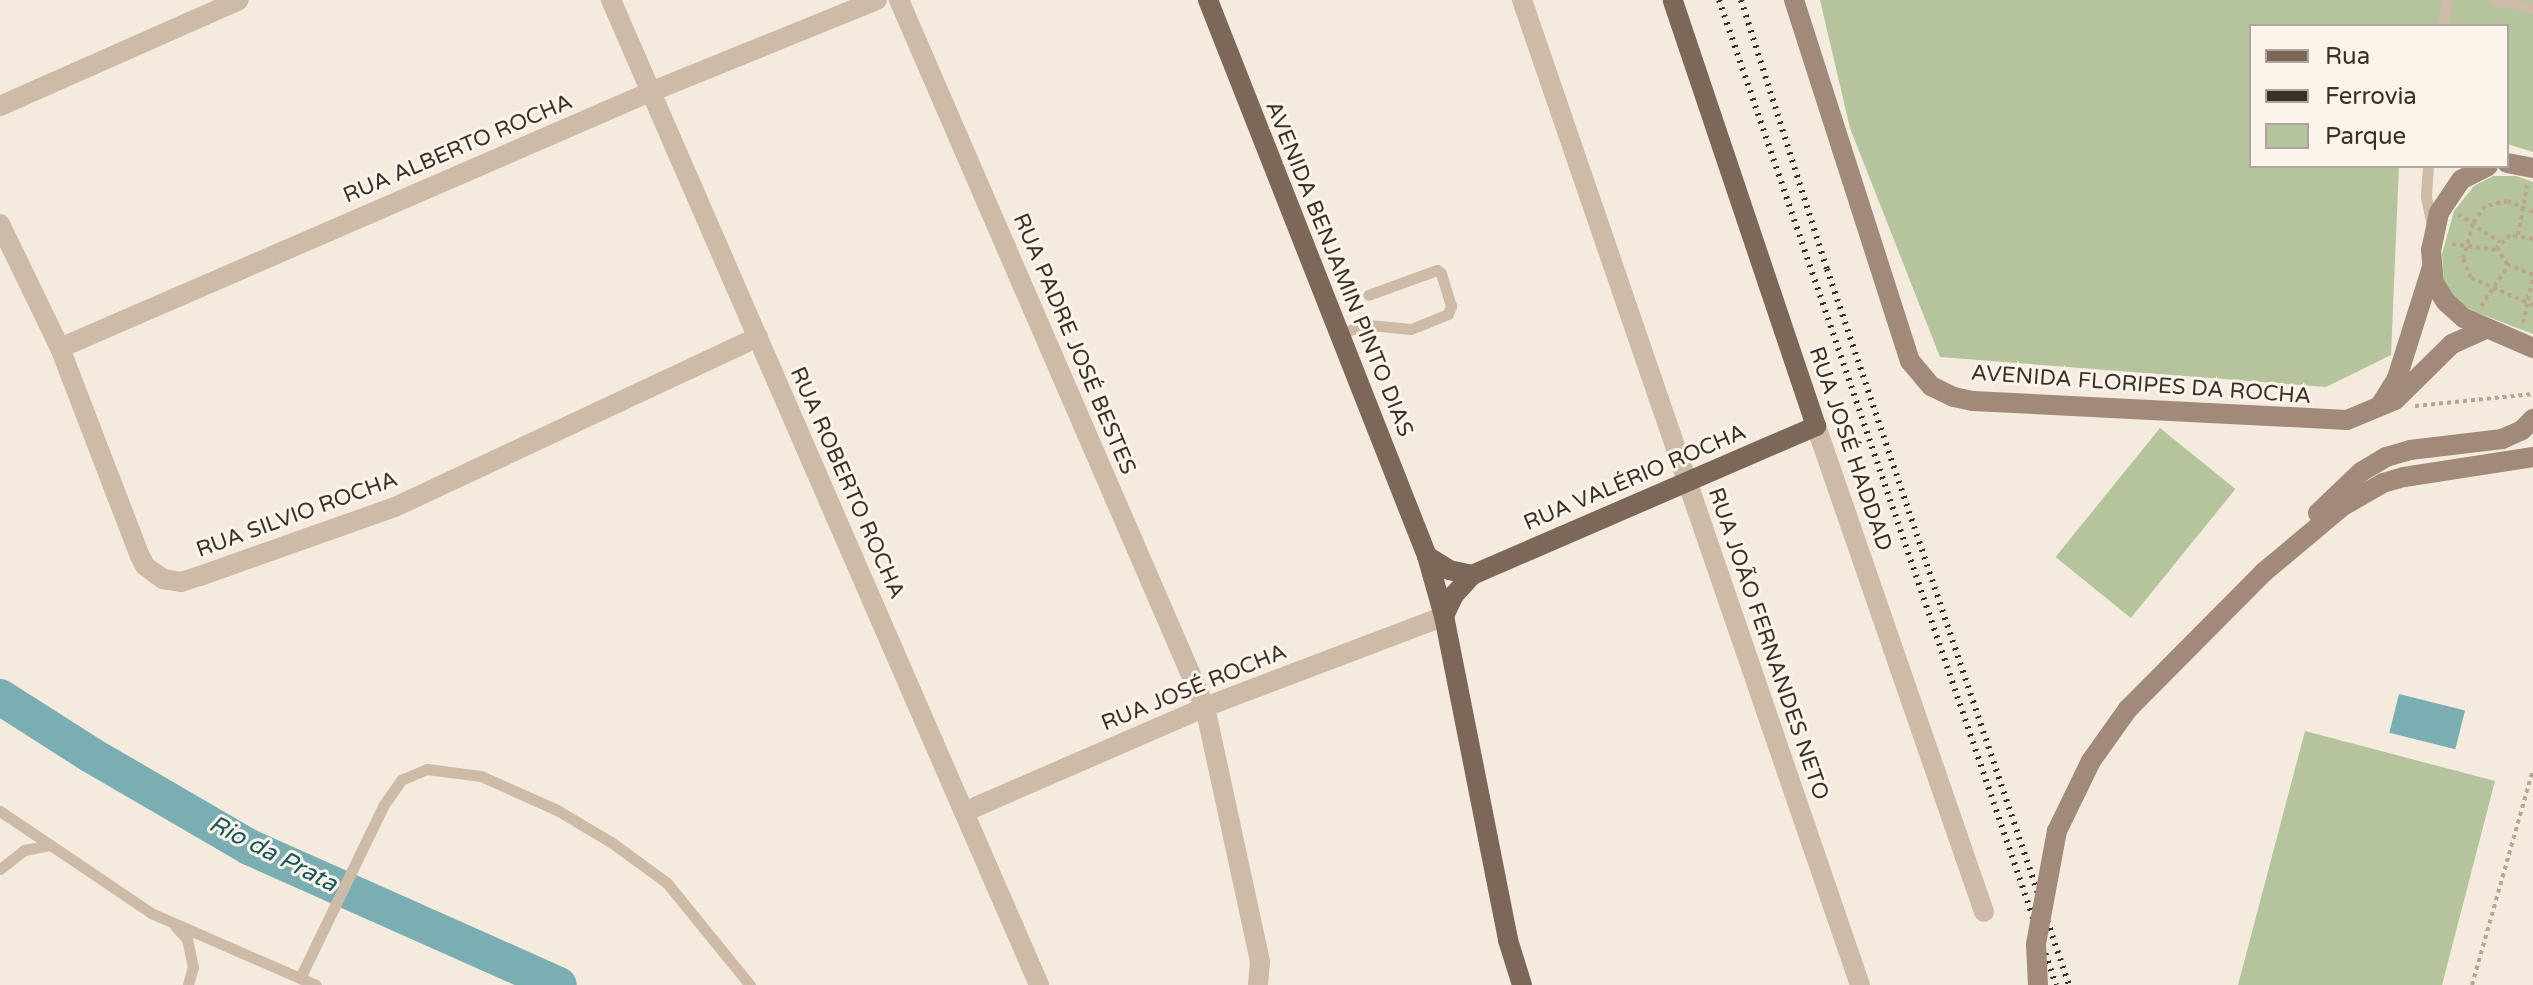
<!DOCTYPE html>
<meta charset="utf-8">
<style>
body{margin:0}
#map{position:relative;width:2533px;height:985px;overflow:hidden;background:#f4ebde;font-family:"Varela Round",sans-serif}
div>[style]{position:absolute}
[style*='--x']{left:calc(var(--x)*1px);top:calc(var(--y)*1px);width:calc(var(--w)*1px);rotate:calc(var(--a)*1deg)}
.green>*{inset:0;background:#b5c49c;transform-origin:0 0}
.water>*{inset:0;background:#7aaeb3;transform-origin:0 0}
.river>*{height:36px;margin:-18px;padding:0 18px;transform-origin:18px;border-radius:18px;background:#7aaeb3}
.path>*{height:4px;margin-top:-2px;transform-origin:0;background:repeating-linear-gradient(90deg,#b9a592 0 4px,transparent 0 8px)}
.lane>*{height:11px;margin:-5.5px;padding:0 5.5px;transform-origin:5.5px;border-radius:5.5px;background:#cdbba8}
.street>*{height:20px;margin:-10px;padding:0 10px;transform-origin:10px;border-radius:10px;background:#cdbba8}
.secondary>*{height:20px;margin:-10px;padding:0 10px;transform-origin:10px;border-radius:10px;background:#a18a79}
.primary>*{height:20px;margin:-10px;padding:0 10px;transform-origin:10px;border-radius:10px;background:#7d6759}
.rail>*{height:6px;margin-top:-3px;transform-origin:0;background:repeating-linear-gradient(90deg,#3a2f29 0 2px,transparent 0 8px)}
.secondary-bridge>*{height:20px;margin:-10px;padding:0 10px;transform-origin:10px;border-radius:10px;background:#a18a79}
span{translate:-50% -50%;white-space:nowrap;text-align:center;line-height:1.15;-webkit-text-stroke:6px #fbf4eb;paint-order:stroke}
.street-label{font-size:22px;color:#3a2f29}
.water-label{font-size:24px;color:#1b575e;font-style:italic}
.legend{position:absolute;left:2249px;top:24px;width:260px;height:144px;box-sizing:border-box;background:#fbf4eb;border:2px solid #aea59d;margin:0;padding:10px 14px;list-style:none;font-size:24px;color:#3a2f29}
.legend li{display:flex;align-items:center;gap:16px;height:40px}
.legend b{width:40px;border:2px solid #aea59d}
</style>
<div id="map">
<div class="green">
<div style="clip-path:polygon(1820px 0,2533px 0,2533px 152px,2507px 144px,2507px 26px,2251px 26px,2251px 166px,2399px 166px,2391px 355px,2326px 387px,1940px 357px,1850px 128px)"></div>
<div style="clip-path:polygon(2493px 176px,2516px 176px,2533px 182px,2533px 334px,2473px 311px,2459px 302px,2444px 284px,2442px 254px,2454px 211px,2474px 186px)"></div>
<div style="left:2160px;top:428px;width:97px;height:166px;rotate:39deg"></div>
<div style="clip-path:polygon(2305px 731px,2495px 781px,2442px 985px,2238px 985px)"></div>
</div>
<div class="water">
<div style="left:2399px;top:694px;width:68px;height:40px;rotate:14deg"></div>
</div>
<div class="river">
<div style="--x:0;--y:697;--w:108;--a:32.5"></div>
<div style="--x:91;--y:755;--w:183;--a:30.2"></div>
<div style="--x:249;--y:847;--w:339;--a:24"></div>
</div>
<div class="path">
<div style="--x:2533;--y:212;--w:27;--a:-156"></div>
<div style="--x:2508;--y:201;--w:24;--a:168"></div>
<div style="--x:2485;--y:206;--w:22;--a:124"></div>
<div style="--x:2473;--y:224;--w:36;--a:106"></div>
<div style="--x:2463;--y:259;--w:21;--a:67"></div>
<div style="--x:2471;--y:278;--w:68;--a:23.5"></div>
<div style="--x:2458;--y:214;--w:50;--a:34.3"></div>
<div style="--x:2518;--y:235;--w:50;--a:-79.6"></div>
<div style="--x:2533;--y:239;--w:23;--a:-170"></div>
<div style="--x:2510;--y:235;--w:18;--a:137"></div>
<div style="--x:2497;--y:247;--w:20;--a:60"></div>
<div style="--x:2507;--y:264;--w:28;--a:23"></div>
<div style="--x:2452;--y:244;--w:45;--a:7.6"></div>
<div style="--x:2481;--y:306;--w:50;--a:-55.7"></div>
<div style="--x:2523;--y:323;--w:49;--a:-78.2"></div>
<div style="--x:2415;--y:406;--w:119;--a:-5.8"></div>
<div style="--x:2472;--y:985;--w:223;--a:-74.2"></div>
</div>
<div class="lane">
<div style="--x:2496;--y:0;--w:38;--a:12"></div>
<div style="--x:2443;--y:26;--w:26;--a:-83"></div>
<div style="--x:2428;--y:166;--w:31;--a:94"></div>
<div style="--x:2426;--y:197;--w:29;--a:78"></div>
<div style="--x:1339;--y:333;--w:30;--a:-15"></div>
<div style="--x:1368;--y:325;--w:43;--a:5.3"></div>
<div style="--x:1411;--y:329;--w:40;--a:-22"></div>
<div style="--x:1448;--y:314;--w:9;--a:-69"></div>
<div style="--x:1451;--y:306;--w:34;--a:-107"></div>
<div style="--x:1441;--y:273;--w:5;--a:-143"></div>
<div style="--x:1437;--y:270;--w:73;--a:160.1"></div>
<div style="--x:0;--y:811;--w:182;--a:34"></div>
<div style="--x:151;--y:913;--w:180;--a:23.6"></div>
<div style="--x:0;--y:869;--w:31;--a:-38"></div>
<div style="--x:24;--y:850;--w:26;--a:-11"></div>
<div style="--x:175;--y:926;--w:18;--a:47"></div>
<div style="--x:187;--y:939;--w:29;--a:78"></div>
<div style="--x:193;--y:967;--w:19;--a:106"></div>
<div style="--x:300;--y:978;--w:191;--a:-64.2"></div>
<div style="--x:383;--y:806;--w:32;--a:-55"></div>
<div style="--x:401;--y:780;--w:28;--a:-23"></div>
<div style="--x:427;--y:769;--w:54;--a:7.4"></div>
<div style="--x:481;--y:776;--w:83;--a:24.1"></div>
<div style="--x:557;--y:810;--w:63;--a:30.7"></div>
<div style="--x:611;--y:842;--w:69;--a:36.2"></div>
<div style="--x:667;--y:883;--w:132;--a:50.9"></div>
</div>
<div class="street">
<div style="--x:611;--y:0;--w:1074;--a:66.51"></div>
<div style="--x:899;--y:0;--w:770;--a:66.6"></div>
<div style="--x:1205;--y:707;--w:261;--a:77.8"></div>
<div style="--x:1260;--y:962;--w:23;--a:95"></div>
<div style="--x:1522;--y:0;--w:1041;--a:71.06"></div>
<div style="--x:0;--y:106;--w:261;--a:-23.9"></div>
<div style="--x:0;--y:224;--w:138;--a:64.2"></div>
<div style="--x:60;--y:348;--w:223;--a:69"></div>
<div style="--x:140;--y:556;--w:11;--a:63"></div>
<div style="--x:145;--y:566;--w:22;--a:36"></div>
<div style="--x:163;--y:579;--w:18;--a:9"></div>
<div style="--x:181;--y:582;--w:20;--a:-18"></div>
<div style="--x:200;--y:576;--w:207;--a:-19.5"></div>
<div style="--x:395;--y:507;--w:401;--a:-25.1"></div>
<div style="--x:60;--y:348;--w:641;--a:-23.45"></div>
<div style="--x:648;--y:93;--w:247;--a:-22.1"></div>
<div style="--x:1816;--y:426;--w:514;--a:70.93"></div>
<div style="--x:964;--y:812;--w:263;--a:-23.5"></div>
<div style="--x:1205;--y:707;--w:256;--a:-20.8"></div>
</div>
<div class="secondary">
<div style="--x:1794;--y:0;--w:379;--a:72.2"></div>
<div style="--x:1910;--y:361;--w:33;--a:50"></div>
<div style="--x:1931;--y:386;--w:25;--a:26"></div>
<div style="--x:1954;--y:397;--w:19;--a:12"></div>
<div style="--x:1973;--y:401;--w:374;--a:2.9"></div>
<div style="--x:2347;--y:420;--w:52;--a:-22.6"></div>
<div style="--x:2395;--y:400;--w:80;--a:-44.5"></div>
<div style="--x:2452;--y:344;--w:37;--a:-24"></div>
<div style="--x:2507;--y:163;--w:26;--a:11"></div>
<div style="--x:2488;--y:166;--w:30;--a:153"></div>
<div style="--x:2461;--y:180;--w:40;--a:124"></div>
<div style="--x:2439;--y:213;--w:38;--a:102"></div>
<div style="--x:2431;--y:250;--w:33;--a:85"></div>
<div style="--x:2434;--y:283;--w:22;--a:58"></div>
<div style="--x:2446;--y:302;--w:24;--a:42"></div>
<div style="--x:2464;--y:318;--w:75;--a:23.5"></div>
<div style="--x:2381;--y:404;--w:31;--a:-58"></div>
<div style="--x:2397;--y:378;--w:113;--a:-72.5"></div>
<div style="--x:2318;--y:513;--w:59;--a:-43.6"></div>
<div style="--x:2361;--y:472;--w:29;--a:-31"></div>
<div style="--x:2386;--y:457;--w:25;--a:-16"></div>
<div style="--x:2410;--y:450;--w:93;--a:-6.8"></div>
<div style="--x:2502;--y:439;--w:22;--a:-24"></div>
<div style="--x:2522;--y:430;--w:16;--a:-45"></div>
<div style="--x:2264;--y:572;--w:103;--a:-39.9"></div>
<div style="--x:2343;--y:506;--w:46;--a:-29.9"></div>
<div style="--x:2383;--y:483;--w:22;--a:-16"></div>
<div style="--x:2404;--y:477;--w:131;--a:-8.8"></div>
</div>
<div class="primary">
<div style="--x:1208;--y:0;--w:598;--a:68.5"></div>
<div style="--x:1427;--y:556;--w:62;--a:74.2"></div>
<div style="--x:1444;--y:616;--w:330;--a:78.8"></div>
<div style="--x:1508;--y:940;--w:47;--a:72.7"></div>
<div style="--x:1427;--y:556;--w:26;--a:32"></div>
<div style="--x:1449;--y:570;--w:24;--a:12"></div>
<div style="--x:1444;--y:616;--w:23;--a:-65"></div>
<div style="--x:1454;--y:595;--w:27;--a:-48"></div>
<div style="--x:1472;--y:575;--w:375;--a:-23.4"></div>
<div style="--x:1816;--y:426;--w:449;--a:-108.6"></div>
</div>
<div class="rail">
<div style="--x:1719;--y:0;--w:1041;--a:71.11"></div>
<div style="--x:1741;--y:0;--w:282;--a:72.3"></div>
<div style="--x:1827;--y:269;--w:756;--a:71.33"></div>
</div>
<div class="secondary-bridge">
<div style="--x:2038;--y:985;--w:41;--a:-92.8"></div>
<div style="--x:2036;--y:944;--w:115;--a:-79.5"></div>
<div style="--x:2057;--y:831;--w:78;--a:-64.1"></div>
<div style="--x:2091;--y:761;--w:64;--a:-54.6"></div>
<div style="--x:2128;--y:709;--w:193;--a:-45.2"></div>
</div>
<div class="street-label">
<span style="left:458px;top:149px;rotate:-23deg">RUA ALBERTO ROCHA</span>
<span style="left:1339px;top:269px;rotate:68deg">AVENIDA BENJAMIN PINTO DIAS</span>
<span style="left:1074px;top:344px;rotate:67deg">RUA PADRE JOSÉ BESTES</span>
<span style="left:2141px;top:385px;rotate:4deg">AVENIDA FLORIPES DA ROCHA</span>
<span style="left:1850px;top:449px;rotate:71deg">RUA JOSÉ HADDAD</span>
<span style="left:1635px;top:478px;rotate:-23deg">RUA VALÉRIO ROCHA</span>
<span style="left:847px;top:483px;rotate:66deg">RUA ROBERTO ROCHA</span>
<span style="left:297px;top:515px;rotate:-20deg">RUA SILVIO ROCHA</span>
<span style="left:1768px;top:644px;rotate:71deg">RUA JOÃO FERNANDES NETO</span>
<span style="left:1194px;top:688px;rotate:-22deg">RUA JOSÉ ROCHA</span>
</div>
<div class="water-label">
<span style="left:273px;top:854px;rotate:27deg">Rio da Prata</span>
</div>
<ul class="legend">
<li><b style="height:10px;background:#7d6759"></b>Rua</li>
<li><b style="height:10px;background:#3a2f29"></b>Ferrovia</li>
<li><b style="height:22px;background:#b5c49c"></b>Parque</li>
</ul>
</div>
